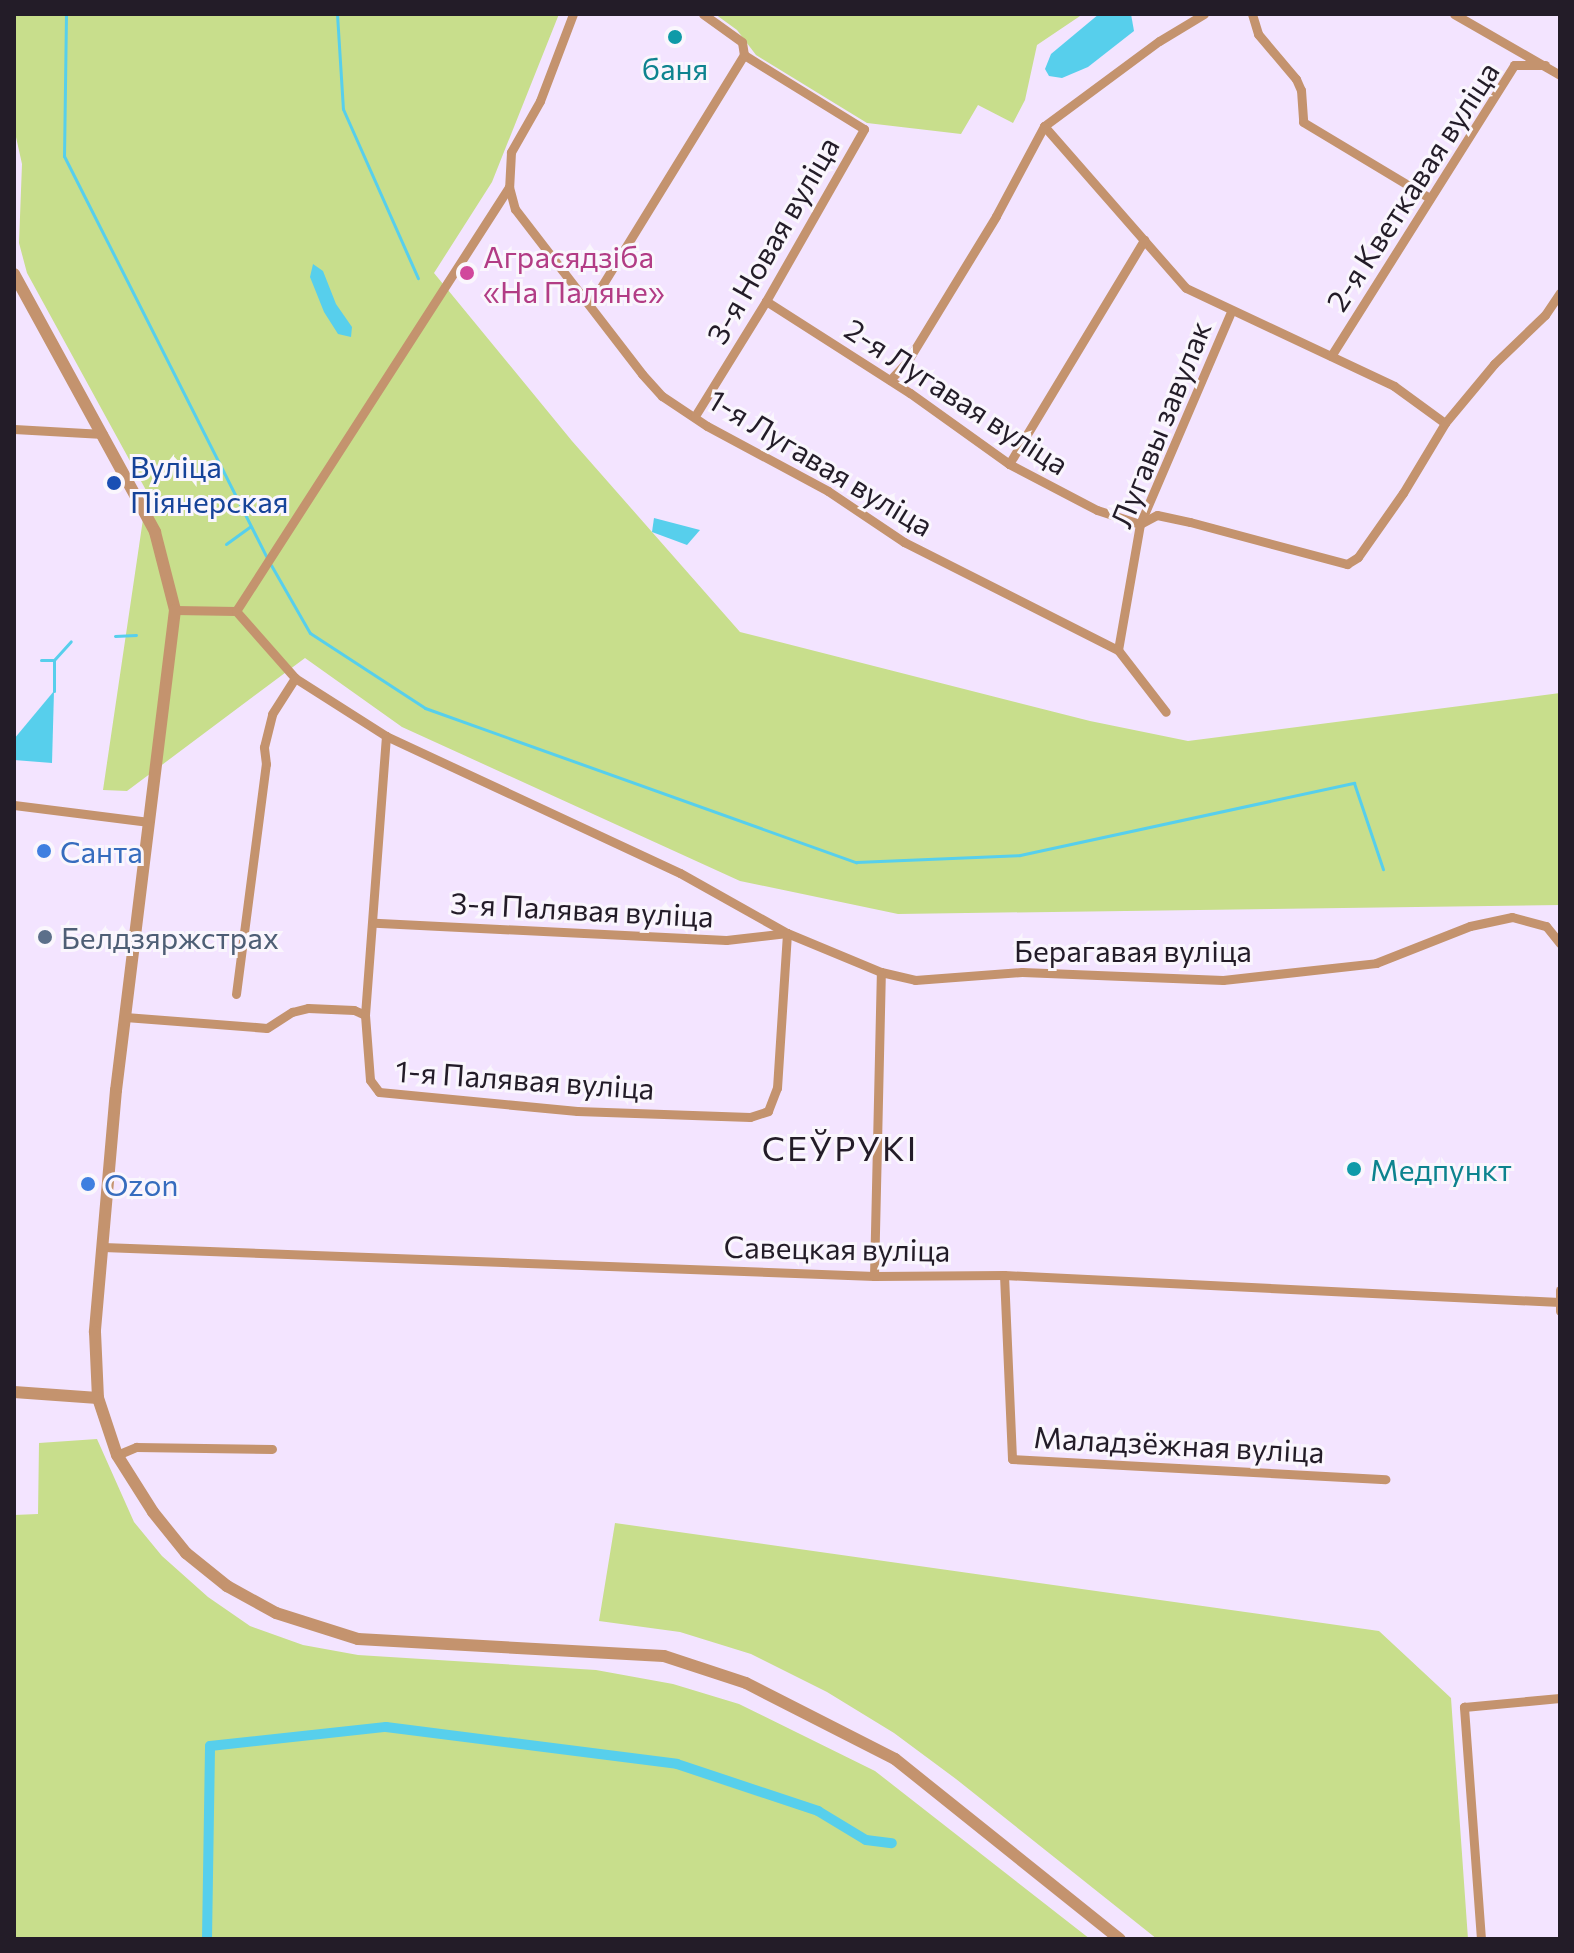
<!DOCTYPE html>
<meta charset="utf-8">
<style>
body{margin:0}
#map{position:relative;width:1574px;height:1953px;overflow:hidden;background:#f3e4ff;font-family:Commissioner,sans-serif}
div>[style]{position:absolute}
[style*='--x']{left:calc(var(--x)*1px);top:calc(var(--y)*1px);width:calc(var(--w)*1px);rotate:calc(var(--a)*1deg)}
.green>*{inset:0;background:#c8de8c}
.water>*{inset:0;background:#57cfec}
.stream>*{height:3px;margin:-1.5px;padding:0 1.5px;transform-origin:1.5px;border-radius:1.5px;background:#57cfec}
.canal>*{height:10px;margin:-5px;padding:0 5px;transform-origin:5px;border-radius:5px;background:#57cfec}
.minor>*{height:9px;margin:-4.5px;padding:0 4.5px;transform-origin:4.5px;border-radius:4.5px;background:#c4936e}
.tertiary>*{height:12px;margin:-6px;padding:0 6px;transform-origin:6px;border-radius:6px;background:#c4936e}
.dots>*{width:22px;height:22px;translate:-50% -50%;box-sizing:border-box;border:4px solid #faf6fd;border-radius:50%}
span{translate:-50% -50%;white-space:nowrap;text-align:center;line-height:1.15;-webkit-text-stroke:6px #faf6fd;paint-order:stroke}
.culture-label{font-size:30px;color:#0d838f}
.left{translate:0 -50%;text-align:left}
.street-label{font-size:30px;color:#231c28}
.hotel-label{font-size:30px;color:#b23c85}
.transit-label{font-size:30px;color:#164399}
.shop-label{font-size:30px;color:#366cbe}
.service-label{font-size:30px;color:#4e5e75}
.quarter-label{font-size:34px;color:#231c28;letter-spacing:2px}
.frame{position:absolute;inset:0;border:16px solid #231c28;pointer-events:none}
</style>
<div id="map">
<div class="green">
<div style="clip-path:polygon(14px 14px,559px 14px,492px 182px,434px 273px,572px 441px,740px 632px,1090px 721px,1188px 741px,1560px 693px,1560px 905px,898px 914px,740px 881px,402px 727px,305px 658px,127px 791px,103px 790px,147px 492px,27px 273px,19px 243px,22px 164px,14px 128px)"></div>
<div style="clip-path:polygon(715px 14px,1083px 14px,1037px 45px,1025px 100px,1013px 123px,978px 105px,961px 134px,867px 123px,756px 55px,737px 30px)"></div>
<div style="clip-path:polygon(97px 1439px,134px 1522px,162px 1556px,208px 1597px,250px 1626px,303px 1645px,358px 1655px,596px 1670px,673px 1684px,739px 1704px,875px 1771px,1090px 1939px,14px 1939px,14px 1515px,38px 1514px,39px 1443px)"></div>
<div style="clip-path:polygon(615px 1523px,1379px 1631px,1451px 1698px,1468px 1939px,1157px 1939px,956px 1779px,894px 1733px,827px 1692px,751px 1654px,680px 1632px,599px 1621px)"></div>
</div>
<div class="water">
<div style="clip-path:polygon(1099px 14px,1131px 14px,1134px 31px,1088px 67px,1062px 78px,1049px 76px,1045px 69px,1051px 54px)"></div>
<div style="clip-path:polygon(313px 264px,323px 271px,336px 304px,352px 327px,351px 337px,338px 334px,324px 312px,310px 277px)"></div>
<div style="clip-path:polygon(654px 518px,700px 530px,687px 545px,652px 532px)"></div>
<div style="clip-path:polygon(54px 691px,52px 763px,14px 760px,14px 739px)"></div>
</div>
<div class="stream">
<div style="--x:66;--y:14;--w:142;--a:90.8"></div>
<div style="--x:64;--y:156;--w:450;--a:63.2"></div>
<div style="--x:337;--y:14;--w:95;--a:86.4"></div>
<div style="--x:343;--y:109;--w:185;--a:66.1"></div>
<div style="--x:226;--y:544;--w:29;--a:-36"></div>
<div style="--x:271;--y:565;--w:78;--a:60.2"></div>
<div style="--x:310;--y:633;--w:137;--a:33.1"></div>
<div style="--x:425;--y:708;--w:458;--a:19.7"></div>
<div style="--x:856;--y:862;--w:164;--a:-2.4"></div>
<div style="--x:1020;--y:855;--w:342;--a:-12.2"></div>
<div style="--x:1354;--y:783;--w:91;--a:71.4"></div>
<div style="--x:115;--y:636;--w:21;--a:-3"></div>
<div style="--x:41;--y:660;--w:12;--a:0"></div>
<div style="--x:54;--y:691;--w:31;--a:-90"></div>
<div style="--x:54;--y:660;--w:25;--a:-48"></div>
</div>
<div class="canal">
<div style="--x:207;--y:1939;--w:193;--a:-89.1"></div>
<div style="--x:210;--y:1746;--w:177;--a:-6.2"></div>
<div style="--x:386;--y:1727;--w:293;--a:7.2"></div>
<div style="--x:677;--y:1764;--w:149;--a:18.4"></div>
<div style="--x:818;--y:1811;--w:56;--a:31.1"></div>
<div style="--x:866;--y:1840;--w:26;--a:7"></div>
</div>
<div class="minor">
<div style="--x:573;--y:14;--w:93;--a:110.8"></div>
<div style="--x:540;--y:101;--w:59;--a:119.6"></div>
<div style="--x:511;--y:152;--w:35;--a:93"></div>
<div style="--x:509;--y:187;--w:23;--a:75"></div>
<div style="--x:515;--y:209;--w:208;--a:52.4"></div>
<div style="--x:642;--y:374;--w:30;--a:48"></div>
<div style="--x:662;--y:396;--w:54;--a:33.7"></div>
<div style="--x:707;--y:426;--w:137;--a:28.2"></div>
<div style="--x:828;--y:491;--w:92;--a:33.9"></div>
<div style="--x:904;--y:542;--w:240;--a:26.8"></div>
<div style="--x:1118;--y:650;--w:78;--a:52.3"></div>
<div style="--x:1204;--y:14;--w:52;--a:149"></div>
<div style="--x:1159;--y:41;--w:143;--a:143.5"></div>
<div style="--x:1044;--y:126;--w:215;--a:48.8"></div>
<div style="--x:1186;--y:288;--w:230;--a:25.2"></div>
<div style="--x:1394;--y:386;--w:63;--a:36"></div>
<div style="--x:1252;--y:14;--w:21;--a:73"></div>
<div style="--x:1258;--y:34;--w:59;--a:49.8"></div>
<div style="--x:1296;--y:79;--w:12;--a:66"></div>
<div style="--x:1301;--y:90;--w:32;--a:86"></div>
<div style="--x:1303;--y:122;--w:146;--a:31"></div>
<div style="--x:1454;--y:14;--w:122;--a:29.9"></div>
<div style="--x:766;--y:301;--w:171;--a:32.6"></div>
<div style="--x:910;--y:393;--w:122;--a:35.6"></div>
<div style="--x:1009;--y:464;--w:99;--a:27.6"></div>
<div style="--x:1097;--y:510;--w:45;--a:18"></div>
<div style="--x:1140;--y:524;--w:19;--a:-28"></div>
<div style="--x:1157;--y:515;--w:34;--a:12"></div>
<div style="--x:1190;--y:522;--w:163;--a:15"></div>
<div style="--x:1347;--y:564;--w:13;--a:-32"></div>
<div style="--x:1358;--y:557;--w:78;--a:-54.9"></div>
<div style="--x:1403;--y:493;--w:82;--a:-59"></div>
<div style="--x:1445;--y:423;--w:77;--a:-50.3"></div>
<div style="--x:1494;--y:364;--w:71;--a:-43.9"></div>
<div style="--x:1545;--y:315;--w:27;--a:-56"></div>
<div style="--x:590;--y:305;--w:294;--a:-58.4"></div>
<div style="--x:1331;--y:356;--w:344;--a:-57.8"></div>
<div style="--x:1514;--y:65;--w:31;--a:0"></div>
<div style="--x:890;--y:380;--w:25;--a:-47"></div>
<div style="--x:907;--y:362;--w:171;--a:-58.6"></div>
<div style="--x:996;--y:216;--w:102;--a:-61.9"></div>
<div style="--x:695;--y:416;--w:135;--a:-58.3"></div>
<div style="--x:766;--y:301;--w:198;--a:-60.3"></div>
<div style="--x:864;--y:129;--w:141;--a:-148.3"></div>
<div style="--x:744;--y:55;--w:13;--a:-99"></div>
<div style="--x:742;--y:42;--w:48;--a:-144.3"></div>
<div style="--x:14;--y:429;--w:89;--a:3.2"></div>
<div style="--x:1009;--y:464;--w:262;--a:-58.9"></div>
<div style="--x:175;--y:610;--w:61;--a:0.9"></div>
<div style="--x:236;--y:611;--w:504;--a:-57.22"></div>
<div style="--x:236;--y:611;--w:89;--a:48.6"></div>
<div style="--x:295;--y:678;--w:108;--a:32.5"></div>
<div style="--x:386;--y:736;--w:324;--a:25"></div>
<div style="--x:680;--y:873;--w:123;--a:29.3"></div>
<div style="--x:787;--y:933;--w:102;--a:22.5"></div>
<div style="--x:881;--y:972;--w:35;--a:13"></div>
<div style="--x:915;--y:980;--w:107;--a:-4.3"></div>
<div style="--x:1022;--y:972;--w:201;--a:2.3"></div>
<div style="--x:1223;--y:980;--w:154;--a:-6.3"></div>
<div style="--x:1376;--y:963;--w:101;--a:-21.5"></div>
<div style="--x:1470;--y:926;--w:43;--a:-12.1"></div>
<div style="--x:1512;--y:917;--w:35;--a:15"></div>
<div style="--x:1546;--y:926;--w:22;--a:51"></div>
<div style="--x:1118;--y:650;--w:128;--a:-80.1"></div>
<div style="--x:1140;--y:524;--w:231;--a:-66.8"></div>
<div style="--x:14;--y:805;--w:136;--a:7.2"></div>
<div style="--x:236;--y:994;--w:232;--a:-82.6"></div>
<div style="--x:266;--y:764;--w:17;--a:-97"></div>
<div style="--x:264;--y:747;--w:34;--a:-76"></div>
<div style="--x:272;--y:714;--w:43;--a:-57.4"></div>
<div style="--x:365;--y:1015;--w:280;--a:-85.7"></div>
<div style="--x:125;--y:1017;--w:142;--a:4.4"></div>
<div style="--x:267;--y:1028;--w:30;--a:-33"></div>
<div style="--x:292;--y:1012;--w:16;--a:-14"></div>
<div style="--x:308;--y:1008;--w:46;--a:2.5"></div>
<div style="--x:354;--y:1010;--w:12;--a:24"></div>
<div style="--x:365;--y:1015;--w:65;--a:85.6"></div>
<div style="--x:370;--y:1080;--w:15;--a:53"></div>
<div style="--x:379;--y:1092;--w:199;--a:5.5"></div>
<div style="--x:577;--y:1111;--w:173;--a:2"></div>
<div style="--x:750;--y:1117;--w:19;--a:-18"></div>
<div style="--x:768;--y:1111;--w:25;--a:-69"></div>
<div style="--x:777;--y:1088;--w:155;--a:-86.3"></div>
<div style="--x:787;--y:933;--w:61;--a:173.5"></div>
<div style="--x:726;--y:940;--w:352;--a:-177.2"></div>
<div style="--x:103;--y:1247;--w:772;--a:2.15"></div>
<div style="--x:874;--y:1276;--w:130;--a:-0.4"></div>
<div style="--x:1004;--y:1275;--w:556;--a:2.79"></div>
<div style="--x:1004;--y:1275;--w:184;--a:87.5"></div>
<div style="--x:1012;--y:1459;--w:374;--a:3.1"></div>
<div style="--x:874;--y:1276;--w:304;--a:-88.7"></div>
<div style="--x:1560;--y:1290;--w:21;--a:90"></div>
<div style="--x:117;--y:1455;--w:21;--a:-23"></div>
<div style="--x:136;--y:1447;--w:136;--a:0.8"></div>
<div style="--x:1481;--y:1939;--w:233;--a:-94.2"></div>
<div style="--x:1464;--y:1707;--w:96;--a:-5.4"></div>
</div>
<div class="tertiary">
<div style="--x:14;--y:274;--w:294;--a:61.3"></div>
<div style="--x:155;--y:532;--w:81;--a:75.6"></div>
<div style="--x:175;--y:610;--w:484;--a:97"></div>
<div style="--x:116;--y:1090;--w:243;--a:95"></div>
<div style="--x:95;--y:1332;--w:66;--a:87.4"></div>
<div style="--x:98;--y:1398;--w:60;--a:71.6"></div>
<div style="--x:117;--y:1455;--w:67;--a:57.7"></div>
<div style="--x:153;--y:1512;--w:53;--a:51.2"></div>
<div style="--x:186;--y:1553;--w:53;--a:38.8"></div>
<div style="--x:227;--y:1586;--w:56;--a:28.9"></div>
<div style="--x:276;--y:1613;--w:86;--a:17.6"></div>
<div style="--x:358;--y:1639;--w:306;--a:3.2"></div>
<div style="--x:664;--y:1656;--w:86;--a:18.2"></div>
<div style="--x:746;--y:1683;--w:167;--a:27"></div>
<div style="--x:895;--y:1759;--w:288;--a:38.7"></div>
<div style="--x:14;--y:1392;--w:84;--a:4.1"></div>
</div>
<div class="dots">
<div style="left:675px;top:37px;background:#0f9aa8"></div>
<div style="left:467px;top:273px;background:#d1479c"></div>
<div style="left:114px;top:483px;background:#1a4fb4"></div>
<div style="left:44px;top:851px;background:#3f7fe0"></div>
<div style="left:45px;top:937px;background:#5c6f8a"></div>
<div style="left:1354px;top:1169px;background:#0f9aa8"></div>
<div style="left:88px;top:1184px;background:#3f7fe0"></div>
</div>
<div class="culture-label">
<span style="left:675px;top:68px">баня</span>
<span class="left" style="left:1370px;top:1169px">Медпункт</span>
</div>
<div class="street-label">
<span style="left:1412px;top:186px;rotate:-57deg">2-я Кветкавая вуліца</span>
<span style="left:772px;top:240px;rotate:-60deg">3-я Новая вуліца</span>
<span style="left:957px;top:396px;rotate:33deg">2-я Лугавая вуліца</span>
<span style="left:1160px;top:424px;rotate:-68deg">Лугавы завулак</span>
<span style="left:821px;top:462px;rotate:31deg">1-я Лугавая вуліца</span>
<span style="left:582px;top:909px;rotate:3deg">3-я Палявая вуліца</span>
<span style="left:1133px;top:950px">Берагавая вуліца</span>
<span style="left:525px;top:1079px;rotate:4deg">1-я Палявая вуліца</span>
<span style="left:837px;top:1248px;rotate:1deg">Савецкая вуліца</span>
<span style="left:1179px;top:1444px;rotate:3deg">Маладзёжная вуліца</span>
</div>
<div class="hotel-label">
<span class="left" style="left:483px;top:273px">Аграсядзіба<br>«На Паляне»</span>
</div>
<div class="transit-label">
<span class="left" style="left:130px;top:483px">Вуліца<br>Піянерская</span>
</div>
<div class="shop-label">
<span class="left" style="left:60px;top:851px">Санта</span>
<span class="left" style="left:104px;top:1184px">Ozon</span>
</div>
<div class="service-label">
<span class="left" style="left:61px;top:937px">Белдзяржстрах</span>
</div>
<div class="quarter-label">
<span style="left:840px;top:1148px">СЕЎРУКІ</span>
</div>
<div class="frame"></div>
</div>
